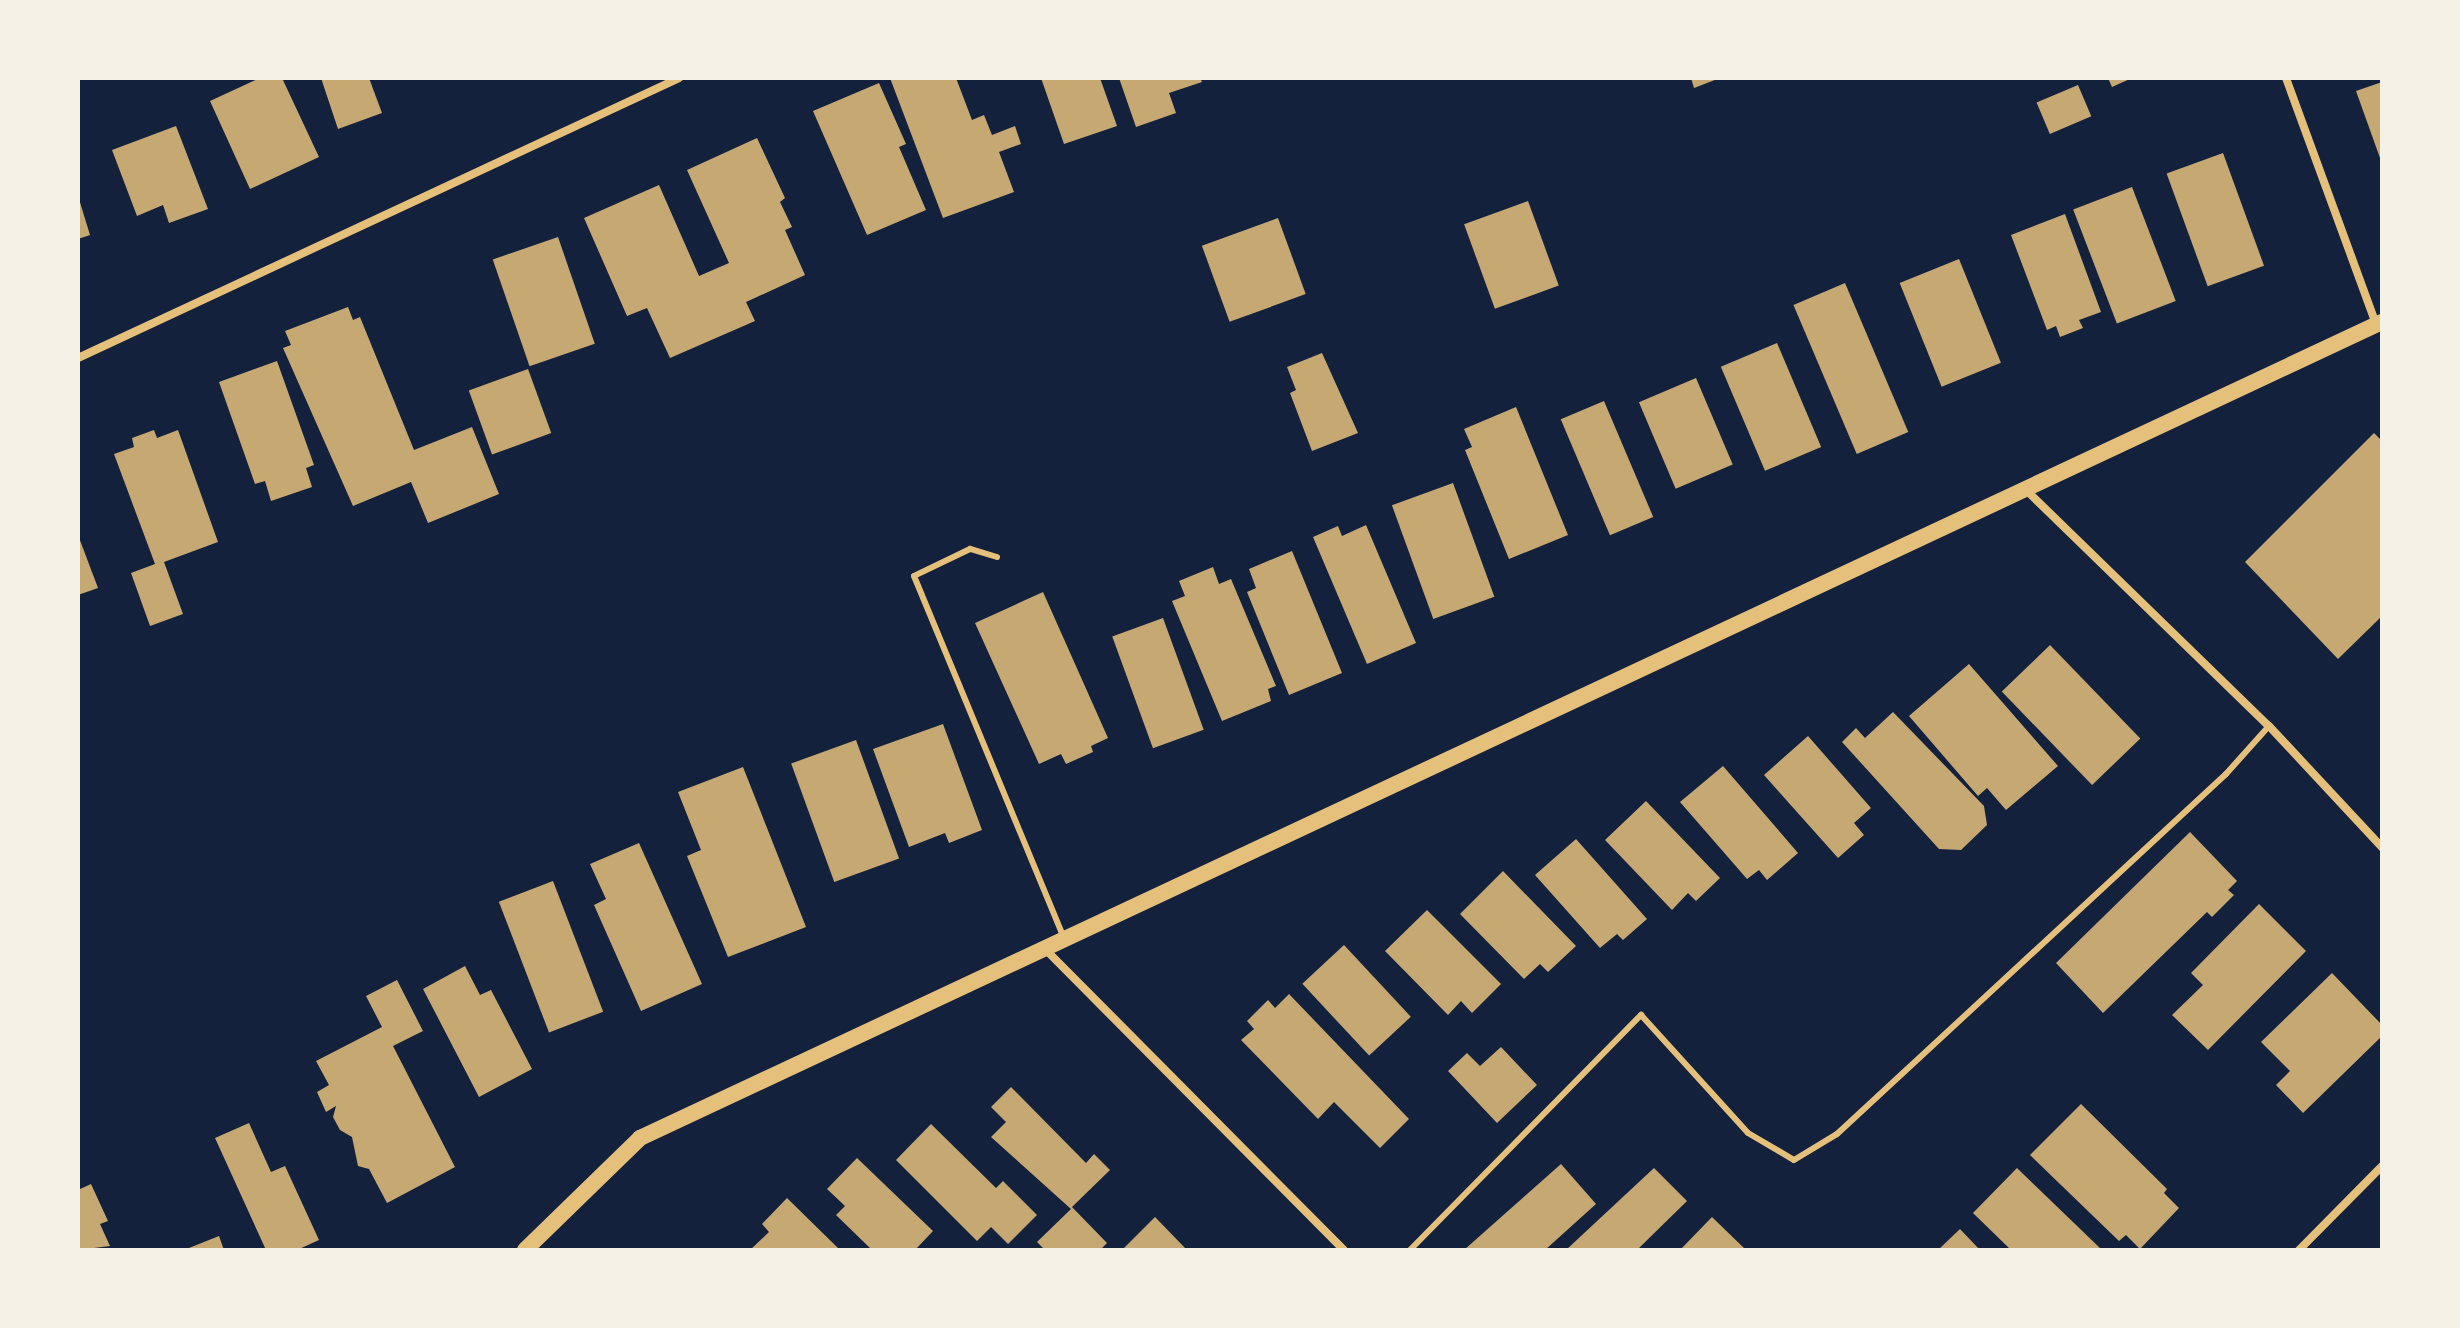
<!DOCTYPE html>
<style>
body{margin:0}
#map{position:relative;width:2460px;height:1328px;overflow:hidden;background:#14213d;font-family:"PT Sans Narrow",sans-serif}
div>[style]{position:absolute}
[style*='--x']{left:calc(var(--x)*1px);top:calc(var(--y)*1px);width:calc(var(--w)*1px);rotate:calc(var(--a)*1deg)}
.building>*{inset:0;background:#c6a872;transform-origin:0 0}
.service>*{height:6px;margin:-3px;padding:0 3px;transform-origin:3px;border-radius:3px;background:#e5c07b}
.minor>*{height:8px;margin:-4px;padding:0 4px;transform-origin:4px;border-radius:4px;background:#e5c07b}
.secondary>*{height:16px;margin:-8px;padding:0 8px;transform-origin:8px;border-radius:8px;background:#e5c07b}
span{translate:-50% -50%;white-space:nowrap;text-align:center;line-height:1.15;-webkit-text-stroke:7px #f6f1e7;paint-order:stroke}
.frame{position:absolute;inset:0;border:80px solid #f6f1e7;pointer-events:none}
</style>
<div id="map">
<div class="building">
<div style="clip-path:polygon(260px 78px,282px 78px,319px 157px,250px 189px,210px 101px)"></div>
<div style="clip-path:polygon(321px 78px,369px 78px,382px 113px,338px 129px)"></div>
<div style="clip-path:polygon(890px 78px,956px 78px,972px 120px,984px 115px,992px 135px,1015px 126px,1021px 144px,999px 152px,1014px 192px,943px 218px)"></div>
<div style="clip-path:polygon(1041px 78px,1100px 78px,1117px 126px,1064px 144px)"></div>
<div style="clip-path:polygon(1119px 78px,1200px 78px,1202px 82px,1169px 93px,1176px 113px,1136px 127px)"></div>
<div style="clip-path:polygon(1691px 78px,1720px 78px,1694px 88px)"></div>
<div style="clip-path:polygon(2108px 78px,2132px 78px,2112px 87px)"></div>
<div style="clip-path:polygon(2382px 82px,2382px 157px,2380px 158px,2356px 91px)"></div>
<div style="clip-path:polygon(879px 83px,906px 144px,899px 147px,926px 210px,867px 235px,813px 111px)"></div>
<div style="left:2078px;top:85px;width:34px;height:45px;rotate:67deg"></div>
<div style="clip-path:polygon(176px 126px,208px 209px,169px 223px,163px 205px,137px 216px,112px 150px)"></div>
<div style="clip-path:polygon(757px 138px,785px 198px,780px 202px,792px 227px,785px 230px,805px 275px,746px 302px,755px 321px,670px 358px,647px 308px,627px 316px,584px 218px,659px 185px,699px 276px,729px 263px,687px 170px)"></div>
<div style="left:2223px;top:153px;width:120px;height:60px;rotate:70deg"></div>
<div style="left:2132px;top:187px;width:122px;height:63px;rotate:69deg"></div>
<div style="clip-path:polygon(79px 199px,90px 235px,78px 239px,78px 200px)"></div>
<div style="left:1528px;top:201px;width:90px;height:68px;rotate:70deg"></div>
<div style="clip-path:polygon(2065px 214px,2101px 312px,2079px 320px,2083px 328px,2060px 337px,2056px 326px,2047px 330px,2011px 235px)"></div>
<div style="left:1278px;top:218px;width:81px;height:81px;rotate:70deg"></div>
<div style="left:558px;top:237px;width:113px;height:69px;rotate:71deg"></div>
<div style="left:1959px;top:259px;width:112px;height:64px;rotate:68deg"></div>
<div style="left:1845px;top:283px;width:162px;height:56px;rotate:67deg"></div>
<div style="clip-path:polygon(348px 307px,353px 320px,360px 317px,414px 450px,472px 427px,499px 494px,428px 523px,411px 482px,353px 506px,283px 348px,291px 345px,285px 331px)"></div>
<div style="left:1777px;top:343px;width:113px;height:61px;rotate:67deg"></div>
<div style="clip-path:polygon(1322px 353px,1358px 433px,1312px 451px,1290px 393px,1296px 390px,1287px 367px)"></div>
<div style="clip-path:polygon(277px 361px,314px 465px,306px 468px,312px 487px,271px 501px,265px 481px,255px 484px,219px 382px)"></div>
<div style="left:528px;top:369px;width:68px;height:63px;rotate:70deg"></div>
<div style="left:1696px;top:378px;width:94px;height:62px;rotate:67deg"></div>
<div style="left:1604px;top:401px;width:126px;height:47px;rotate:67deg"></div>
<div style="clip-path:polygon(1516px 407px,1568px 535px,1509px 559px,1465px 450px,1472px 447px,1464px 429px)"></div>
<div style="clip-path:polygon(154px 430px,157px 438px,178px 430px,218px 542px,164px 562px,183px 614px,150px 626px,131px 573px,155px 564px,114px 454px,134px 447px,132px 438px)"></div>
<div style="clip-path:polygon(2374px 433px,2382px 441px,2382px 616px,2338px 659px,2245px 562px)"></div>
<div style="left:1453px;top:483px;width:121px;height:65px;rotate:70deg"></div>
<div style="clip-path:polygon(1366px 525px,1416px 643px,1367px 664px,1313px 537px,1338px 526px,1342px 536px)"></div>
<div style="clip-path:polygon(78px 535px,98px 588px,78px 595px)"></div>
<div style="clip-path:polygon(1292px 551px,1342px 673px,1289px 695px,1247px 592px,1256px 588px,1249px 569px)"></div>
<div style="clip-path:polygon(1213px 567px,1219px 584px,1231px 579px,1276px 686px,1268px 689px,1271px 701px,1222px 721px,1172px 601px,1185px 596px,1179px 581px)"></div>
<div style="clip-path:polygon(1043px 592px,1108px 738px,1091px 746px,1093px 752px,1066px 764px,1061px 754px,1039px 764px,975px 623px)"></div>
<div style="left:1163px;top:618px;width:119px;height:54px;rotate:70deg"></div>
<div style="left:2050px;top:645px;width:130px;height:67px;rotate:46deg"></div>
<div style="clip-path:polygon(1969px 664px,2058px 766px,2006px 810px,1987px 788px,1978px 796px,1909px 716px)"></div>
<div style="clip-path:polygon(1893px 712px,1984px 806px,1987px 825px,1961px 850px,1939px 849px,1842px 742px,1856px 728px,1865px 738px)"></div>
<div style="clip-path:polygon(943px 724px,982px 830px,949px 843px,945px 833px,909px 847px,873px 749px)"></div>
<div style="clip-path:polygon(1808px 736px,1871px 808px,1854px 823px,1864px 835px,1838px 858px,1764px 775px)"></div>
<div style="left:856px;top:740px;width:126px;height:69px;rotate:70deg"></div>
<div style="clip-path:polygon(1723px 766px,1798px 853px,1767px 880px,1759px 870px,1747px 879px,1680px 802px)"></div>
<div style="clip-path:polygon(743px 767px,806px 927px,728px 957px,687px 856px,701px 850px,678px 792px)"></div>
<div style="clip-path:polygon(1646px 801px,1720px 878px,1696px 901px,1688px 893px,1672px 910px,1605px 840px)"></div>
<div style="clip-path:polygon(2190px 832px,2237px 881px,2228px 890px,2234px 895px,2212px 917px,2207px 912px,2103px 1013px,2056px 963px)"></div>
<div style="clip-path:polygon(1576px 839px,1647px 919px,1623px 940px,1617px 934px,1600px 948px,1535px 875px)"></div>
<div style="clip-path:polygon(639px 843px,702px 984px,641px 1011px,594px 905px,606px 899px,590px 864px)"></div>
<div style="clip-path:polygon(1503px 871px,1576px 946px,1548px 972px,1540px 964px,1524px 979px,1460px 914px)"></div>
<div style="left:553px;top:881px;width:140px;height:58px;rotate:69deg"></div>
<div style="clip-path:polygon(2259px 904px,2306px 951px,2208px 1050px,2172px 1015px,2203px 985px,2191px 973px)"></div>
<div style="clip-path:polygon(1427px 910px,1501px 984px,1472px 1013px,1461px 1001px,1448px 1015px,1385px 951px)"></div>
<div style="left:1344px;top:945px;width:98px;height:57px;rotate:47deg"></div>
<div style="clip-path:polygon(465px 966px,480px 995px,491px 990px,532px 1069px,479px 1097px,423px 989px)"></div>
<div style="clip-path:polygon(2332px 973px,2382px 1025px,2382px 1036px,2303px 1113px,2276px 1085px,2290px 1071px,2261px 1042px)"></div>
<div style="clip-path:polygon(397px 980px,423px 1031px,393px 1046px,455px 1167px,387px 1203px,369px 1169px,358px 1166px,352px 1137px,340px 1130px,333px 1117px,336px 1106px,326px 1112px,317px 1092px,329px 1085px,316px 1061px,382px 1027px,366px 996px)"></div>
<div style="clip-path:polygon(1289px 994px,1409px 1119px,1380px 1148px,1334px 1102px,1318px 1119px,1241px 1040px,1254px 1029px,1247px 1021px,1268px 1000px,1275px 1008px)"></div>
<div style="clip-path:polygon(1501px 1047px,1537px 1085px,1497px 1123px,1448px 1071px,1467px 1053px,1480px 1066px)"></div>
<div style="clip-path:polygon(1011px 1087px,1086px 1163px,1094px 1154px,1110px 1170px,1072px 1207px,1107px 1243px,1100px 1250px,1045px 1250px,1037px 1242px,1071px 1209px,991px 1137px,1006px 1122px,991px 1107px)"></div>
<div style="clip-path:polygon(2081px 1104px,2167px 1189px,2164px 1193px,2179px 1208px,2140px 1249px,2126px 1235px,2119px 1241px,2030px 1155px)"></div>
<div style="clip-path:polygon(249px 1123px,271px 1172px,285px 1166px,319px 1240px,297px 1250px,266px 1250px,215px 1138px)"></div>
<div style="clip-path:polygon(931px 1124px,996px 1188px,1003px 1181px,1037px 1215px,1008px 1244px,991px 1227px,977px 1241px,896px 1160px)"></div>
<div style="clip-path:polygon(857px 1158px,933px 1231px,915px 1250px,872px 1250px,836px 1215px,845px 1206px,827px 1189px)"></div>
<div style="clip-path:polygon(1561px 1164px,1596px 1204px,1545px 1250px,1464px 1250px)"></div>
<div style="clip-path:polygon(1654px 1168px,1687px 1201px,1637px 1250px,1566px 1250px)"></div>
<div style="clip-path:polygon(2017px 1168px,2102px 1250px,2011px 1250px,1973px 1213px)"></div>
<div style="clip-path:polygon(91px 1184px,108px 1221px,100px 1224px,110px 1246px,78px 1250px,78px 1190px)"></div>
<div style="clip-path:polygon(787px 1198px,840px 1250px,750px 1250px,769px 1232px,762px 1224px)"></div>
<div style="clip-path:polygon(1155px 1217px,1187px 1250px,1122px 1250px)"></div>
<div style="clip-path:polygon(1712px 1217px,1746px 1250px,1680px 1250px)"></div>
<div style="clip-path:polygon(1960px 1229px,1980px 1250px,1938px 1250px)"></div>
<div style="clip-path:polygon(219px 1236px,224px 1250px,184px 1250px)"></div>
</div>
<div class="service">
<div style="--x:997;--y:557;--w:28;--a:-163"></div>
<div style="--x:970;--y:549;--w:62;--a:154.3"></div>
<div style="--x:914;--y:576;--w:390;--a:67.5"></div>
<div style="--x:1410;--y:1250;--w:330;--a:-45.5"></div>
<div style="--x:1641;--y:1015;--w:159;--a:47.8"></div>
<div style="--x:1748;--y:1133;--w:53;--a:30.4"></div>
<div style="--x:1794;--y:1160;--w:50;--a:-31.2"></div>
<div style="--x:1837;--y:1134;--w:530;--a:-42.78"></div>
<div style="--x:2226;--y:774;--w:64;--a:-48.1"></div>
</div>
<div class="minor">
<div style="--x:2286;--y:78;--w:262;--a:69.9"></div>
<div style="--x:78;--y:358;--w:663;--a:-24.98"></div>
<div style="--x:2025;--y:489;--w:340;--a:44.2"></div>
<div style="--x:2269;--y:726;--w:166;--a:47"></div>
<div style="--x:1045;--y:949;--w:424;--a:45.2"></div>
<div style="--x:2299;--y:1250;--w:118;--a:-45.3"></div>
</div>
<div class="secondary">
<div style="--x:525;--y:1250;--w:161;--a:-44.2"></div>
<div style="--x:640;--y:1138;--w:1924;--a:-25.1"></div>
</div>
<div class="frame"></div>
</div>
